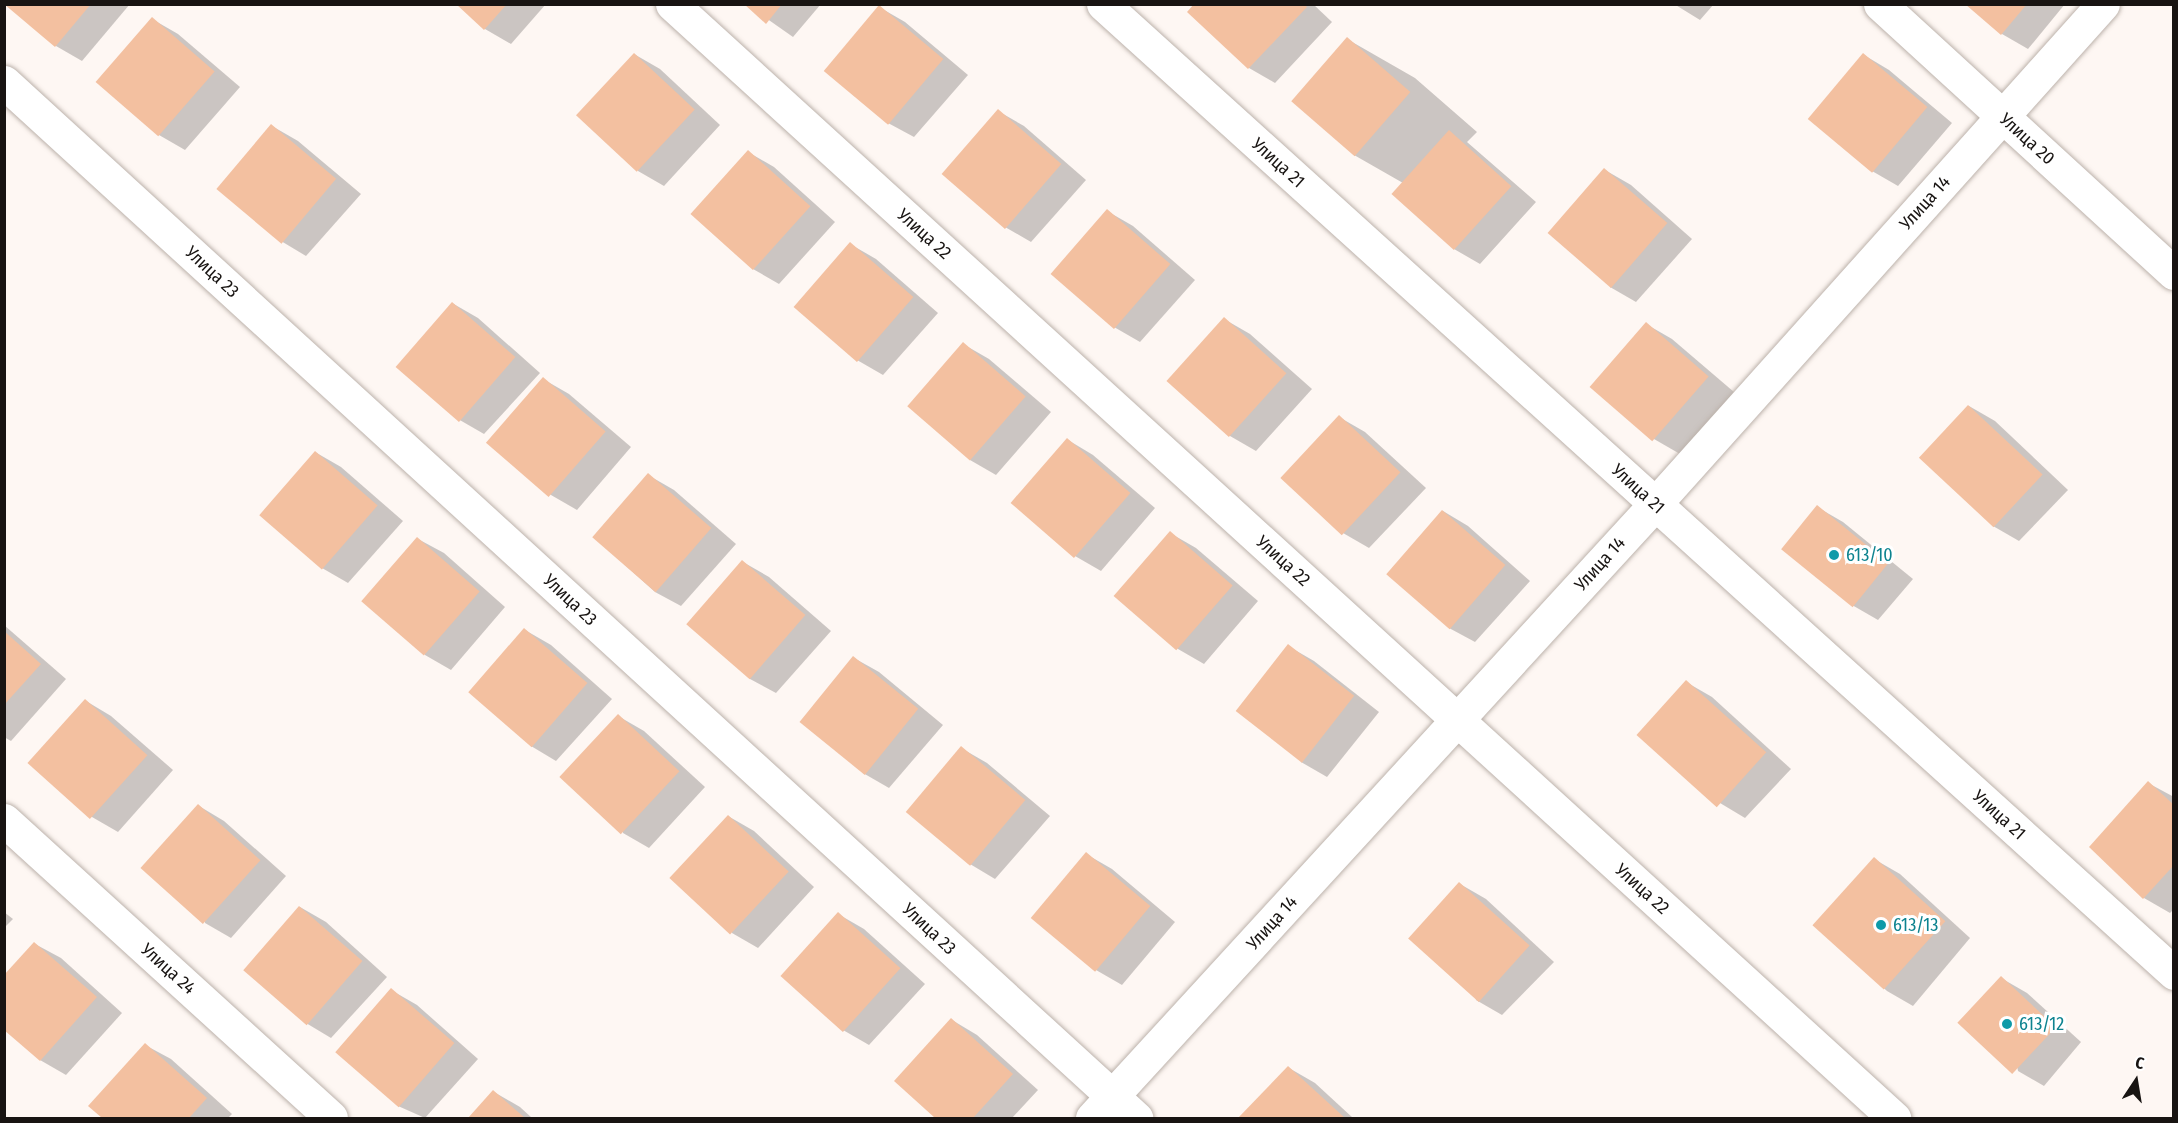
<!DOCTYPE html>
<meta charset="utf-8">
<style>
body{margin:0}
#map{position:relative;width:2178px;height:1123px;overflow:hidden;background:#fef7f3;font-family:"Fira Sans Condensed",sans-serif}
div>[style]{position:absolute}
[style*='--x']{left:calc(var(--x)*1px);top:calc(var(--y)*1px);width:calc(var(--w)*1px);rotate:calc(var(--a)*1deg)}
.shadow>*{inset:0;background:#0003}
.building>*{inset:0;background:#f3c0a0;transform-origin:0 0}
.roads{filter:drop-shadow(0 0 2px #bcb2ab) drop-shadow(0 0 2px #bcb2ab)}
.minor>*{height:33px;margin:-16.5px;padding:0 16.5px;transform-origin:16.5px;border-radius:16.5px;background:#fff}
.dots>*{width:16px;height:16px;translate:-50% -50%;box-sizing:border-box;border:3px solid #fff;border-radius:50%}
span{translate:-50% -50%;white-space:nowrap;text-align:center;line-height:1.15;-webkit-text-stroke:6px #fff;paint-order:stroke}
.street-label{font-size:18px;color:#181412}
.culture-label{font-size:18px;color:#0d838f}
.left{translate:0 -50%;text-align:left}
.frame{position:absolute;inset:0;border:6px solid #181412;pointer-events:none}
.north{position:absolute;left:2106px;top:1051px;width:60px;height:60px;-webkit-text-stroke:4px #fff;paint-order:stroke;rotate:12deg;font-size:16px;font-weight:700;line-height:24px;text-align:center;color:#181412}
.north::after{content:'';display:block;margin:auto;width:21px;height:27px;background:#181412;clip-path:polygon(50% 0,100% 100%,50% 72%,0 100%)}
</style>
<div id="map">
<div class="shadow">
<div style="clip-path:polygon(7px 4px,130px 4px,82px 61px,56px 46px)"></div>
<div style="clip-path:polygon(459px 4px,546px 4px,511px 44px,485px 29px)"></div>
<div style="clip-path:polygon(746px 4px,821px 4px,793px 37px)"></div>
<div style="clip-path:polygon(1196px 4px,1313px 4px,1332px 22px,1275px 83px,1249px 68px)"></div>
<div style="clip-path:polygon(1674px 4px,1714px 4px,1700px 20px)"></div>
<div style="clip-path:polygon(1967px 4px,2065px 4px,2028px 49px,2002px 34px)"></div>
<div style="clip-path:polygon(879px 7px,905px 22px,968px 75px,914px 137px,888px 123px)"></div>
<div style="clip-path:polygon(152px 19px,178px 34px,240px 87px,185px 150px,159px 135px)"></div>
<div style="clip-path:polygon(1347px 39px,1415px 78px,1477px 132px,1467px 142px,1536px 202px,1480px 264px,1454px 249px,1403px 183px,1354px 155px)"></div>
<div style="clip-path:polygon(634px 54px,660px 69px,720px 125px,664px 186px,638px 171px)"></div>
<div style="clip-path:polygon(1864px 55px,1889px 70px,1952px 123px,1898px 186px,1872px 171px)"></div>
<div style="clip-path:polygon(998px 111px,1024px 126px,1086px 180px,1031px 242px,1005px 227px,944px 173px)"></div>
<div style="clip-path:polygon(272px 126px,298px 141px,361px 194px,306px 256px,281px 241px)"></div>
<div style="clip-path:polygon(748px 152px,774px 167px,835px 222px,779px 284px,753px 269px)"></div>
<div style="clip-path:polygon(1605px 170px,1631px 185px,1692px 239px,1636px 302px,1610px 287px)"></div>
<div style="clip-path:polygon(1107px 211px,1133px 226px,1195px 280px,1140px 342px,1114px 327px)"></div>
<div style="clip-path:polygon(850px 244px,876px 259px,938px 313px,883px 375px,857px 360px)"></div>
<div style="clip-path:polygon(452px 303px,478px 318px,540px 373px,484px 434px,458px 419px)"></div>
<div style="clip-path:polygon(1224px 319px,1250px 334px,1312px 389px,1256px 451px,1230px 436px,1169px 381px)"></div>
<div style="clip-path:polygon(1646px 324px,1672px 339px,1734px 392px,1680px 454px,1654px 439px)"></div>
<div style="clip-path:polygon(963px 344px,989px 359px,1051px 412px,996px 475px,970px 460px)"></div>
<div style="clip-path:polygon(543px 379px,569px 394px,631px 447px,577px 510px,551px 495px,489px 442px)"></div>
<div style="clip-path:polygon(1969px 406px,1995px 421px,2068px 490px,2019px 541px,1993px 526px)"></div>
<div style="clip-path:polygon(1339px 417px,1365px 432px,1426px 488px,1369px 548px,1343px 533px)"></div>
<div style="clip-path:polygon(1068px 440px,1093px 455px,1155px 508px,1101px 571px,1075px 556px)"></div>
<div style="clip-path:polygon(315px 452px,341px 467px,403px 521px,348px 583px,322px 568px)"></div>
<div style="clip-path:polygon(648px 475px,674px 490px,736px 544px,681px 606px,655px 592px,594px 537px)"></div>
<div style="clip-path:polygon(1817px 507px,1843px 522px,1913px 579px,1878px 620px,1852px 605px)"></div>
<div style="clip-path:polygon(1443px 511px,1468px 526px,1530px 581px,1475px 642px,1449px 628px)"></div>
<div style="clip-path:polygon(1170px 533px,1196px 548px,1258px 601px,1204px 664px,1178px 649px,1116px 595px)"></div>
<div style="clip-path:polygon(418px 539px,444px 553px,505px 607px,451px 670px,425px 655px)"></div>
<div style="clip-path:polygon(743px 562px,769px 577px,831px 631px,776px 693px,750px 679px)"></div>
<div style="clip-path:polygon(4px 625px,66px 679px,11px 741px,4px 737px)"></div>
<div style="clip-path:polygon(525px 630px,551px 645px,612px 699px,556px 761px,531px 746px)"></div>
<div style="clip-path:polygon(1288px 646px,1314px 661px,1379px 712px,1327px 777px,1301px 762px)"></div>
<div style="clip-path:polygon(854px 658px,879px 672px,943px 725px,889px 788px,863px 773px)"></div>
<div style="clip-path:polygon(1686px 682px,1712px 697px,1791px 769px,1745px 818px,1720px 803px)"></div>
<div style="clip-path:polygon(86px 701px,111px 716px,173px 770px,118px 832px,92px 817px,31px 763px)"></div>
<div style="clip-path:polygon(618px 716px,644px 731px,705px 787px,649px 848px,623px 833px)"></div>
<div style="clip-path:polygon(961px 748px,987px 763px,1050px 816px,995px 879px,970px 864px)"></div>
<div style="clip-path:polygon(2148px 783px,2174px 797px,2174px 909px,2170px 913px,2144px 898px)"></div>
<div style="clip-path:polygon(199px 806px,224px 821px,286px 876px,231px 938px,205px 923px)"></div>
<div style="clip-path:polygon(728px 816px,754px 831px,814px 887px,758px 948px,732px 933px)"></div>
<div style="clip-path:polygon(1086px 854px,1112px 869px,1175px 922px,1122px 985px,1096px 970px)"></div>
<div style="clip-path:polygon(1874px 859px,1900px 874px,1970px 938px,1913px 1006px,1887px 991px,1818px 928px)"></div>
<div style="clip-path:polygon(1460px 884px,1486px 899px,1554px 962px,1502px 1015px,1476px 1000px)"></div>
<div style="clip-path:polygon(300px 907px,326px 922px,387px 977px,331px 1038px,306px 1023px)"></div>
<div style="clip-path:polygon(4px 912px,13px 919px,4px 928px)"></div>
<div style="clip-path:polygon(838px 914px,864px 929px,925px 984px,869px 1045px,843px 1030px)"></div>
<div style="clip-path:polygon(35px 944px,61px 958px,122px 1013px,66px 1075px,40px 1060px)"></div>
<div style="clip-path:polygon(2001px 978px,2027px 993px,2081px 1042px,2044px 1086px,2018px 1071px)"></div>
<div style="clip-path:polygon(391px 990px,417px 1005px,478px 1059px,425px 1118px,398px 1106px)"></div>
<div style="clip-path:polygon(952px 1020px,977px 1035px,1038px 1090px,1012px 1118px,937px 1118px,896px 1081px)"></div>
<div style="clip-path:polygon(145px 1045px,171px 1059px,232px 1114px,228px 1118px,104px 1118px,90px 1106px)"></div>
<div style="clip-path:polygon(1289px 1068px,1315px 1083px,1353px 1118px,1240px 1118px)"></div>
<div style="clip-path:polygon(494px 1092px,520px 1107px,532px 1118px,470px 1118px)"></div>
</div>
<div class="building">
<div style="clip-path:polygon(4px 4px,91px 4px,55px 47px)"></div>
<div style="clip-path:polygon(456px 4px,507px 4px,484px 30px)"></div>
<div style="clip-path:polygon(744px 4px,782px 4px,766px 24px)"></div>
<div style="clip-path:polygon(1194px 4px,1304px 4px,1307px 7px,1248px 69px,1187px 12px)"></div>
<div style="clip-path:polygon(1965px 4px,2027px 4px,2001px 35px)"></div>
<div style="left:879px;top:5px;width:84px;height:86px;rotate:40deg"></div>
<div style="left:152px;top:17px;width:83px;height:86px;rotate:41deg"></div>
<div style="left:1347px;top:37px;width:84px;height:85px;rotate:41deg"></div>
<div style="left:634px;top:53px;width:83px;height:85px;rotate:43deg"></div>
<div style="left:1863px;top:53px;width:84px;height:86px;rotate:40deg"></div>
<div style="left:998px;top:109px;width:84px;height:86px;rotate:41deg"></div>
<div style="left:271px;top:124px;width:85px;height:85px;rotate:40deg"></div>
<div style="left:1449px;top:130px;width:84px;height:86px;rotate:42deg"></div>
<div style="left:748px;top:150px;width:84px;height:86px;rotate:42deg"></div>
<div style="left:1604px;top:168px;width:84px;height:86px;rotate:41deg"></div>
<div style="left:1107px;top:209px;width:84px;height:86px;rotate:41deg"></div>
<div style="left:850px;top:242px;width:84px;height:86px;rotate:41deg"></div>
<div style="left:452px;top:302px;width:84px;height:86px;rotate:41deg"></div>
<div style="left:1224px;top:317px;width:84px;height:86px;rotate:42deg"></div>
<div style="left:1646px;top:322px;width:83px;height:86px;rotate:41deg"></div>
<div style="left:963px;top:342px;width:83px;height:85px;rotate:41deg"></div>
<div style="left:543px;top:377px;width:83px;height:87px;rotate:41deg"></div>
<div style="left:1968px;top:405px;width:102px;height:72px;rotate:43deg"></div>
<div style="left:1339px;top:415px;width:84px;height:86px;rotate:43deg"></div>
<div style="left:1067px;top:438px;width:84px;height:86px;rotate:41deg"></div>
<div style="left:315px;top:451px;width:83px;height:85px;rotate:41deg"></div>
<div style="left:648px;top:473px;width:84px;height:85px;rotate:41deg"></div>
<div style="left:1817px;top:505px;width:92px;height:57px;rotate:39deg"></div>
<div style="left:1442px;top:510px;width:84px;height:85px;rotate:41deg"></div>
<div style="left:1170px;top:531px;width:83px;height:86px;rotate:41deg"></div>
<div style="left:417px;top:537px;width:83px;height:85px;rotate:41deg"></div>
<div style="left:742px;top:560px;width:84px;height:85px;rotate:41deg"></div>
<div style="left:524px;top:628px;width:84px;height:85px;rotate:41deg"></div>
<div style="clip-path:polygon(4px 631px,41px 664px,4px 705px)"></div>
<div style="left:1288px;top:644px;width:84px;height:85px;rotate:38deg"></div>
<div style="left:853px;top:656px;width:84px;height:85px;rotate:39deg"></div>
<div style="left:1686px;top:680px;width:108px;height:74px;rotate:42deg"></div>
<div style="left:85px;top:699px;width:84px;height:86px;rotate:42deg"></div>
<div style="left:618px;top:714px;width:84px;height:86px;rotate:43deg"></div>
<div style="left:961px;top:746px;width:84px;height:86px;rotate:40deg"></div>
<div style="clip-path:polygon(2148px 781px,2174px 805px,2174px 865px,2143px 899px,2089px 847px)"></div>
<div style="left:198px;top:804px;width:84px;height:86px;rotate:42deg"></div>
<div style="left:728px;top:815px;width:83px;height:86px;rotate:43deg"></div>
<div style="left:1086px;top:852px;width:84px;height:86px;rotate:40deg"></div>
<div style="left:1874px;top:857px;width:96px;height:92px;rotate:42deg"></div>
<div style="left:1459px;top:882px;width:95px;height:76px;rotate:42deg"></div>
<div style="left:299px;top:906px;width:84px;height:85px;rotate:41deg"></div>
<div style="left:838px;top:912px;width:84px;height:86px;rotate:42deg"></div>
<div style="clip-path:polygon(34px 942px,97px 997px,40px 1061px,4px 1030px,4px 975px)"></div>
<div style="left:2001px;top:976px;width:75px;height:64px;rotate:43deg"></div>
<div style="left:391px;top:988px;width:84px;height:85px;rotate:41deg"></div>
<div style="clip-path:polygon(951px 1018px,1013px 1074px,973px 1118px,935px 1118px,894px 1081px)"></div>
<div style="clip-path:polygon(145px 1043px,207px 1098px,189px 1118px,102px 1118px,88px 1106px)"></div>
<div style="clip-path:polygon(1288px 1066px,1345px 1118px,1238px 1118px)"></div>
<div style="clip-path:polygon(493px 1090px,525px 1118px,468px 1118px)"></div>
</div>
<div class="roads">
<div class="minor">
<div style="--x:672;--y:4;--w:1654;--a:42.35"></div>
<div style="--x:1103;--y:4;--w:1444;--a:42.14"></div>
<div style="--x:1880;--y:4;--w:398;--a:42.5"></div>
<div style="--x:4;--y:82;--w:1535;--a:42.46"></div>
<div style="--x:4;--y:820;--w:442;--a:42.3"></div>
<div style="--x:1092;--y:1118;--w:833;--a:-47.48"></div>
<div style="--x:1655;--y:504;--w:671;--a:-48.14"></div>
</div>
</div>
<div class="dots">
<div style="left:1834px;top:555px;background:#0f9aa8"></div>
<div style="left:1881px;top:925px;background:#0f9aa8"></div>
<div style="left:2007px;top:1024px;background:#0f9aa8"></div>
</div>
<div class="street-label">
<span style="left:2027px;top:139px;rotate:42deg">Улица 20</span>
<span style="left:1278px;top:163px;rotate:42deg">Улица 21</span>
<span style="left:1925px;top:203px;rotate:-48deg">Улица 14</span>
<span style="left:924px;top:234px;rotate:42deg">Улица 22</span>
<span style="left:212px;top:272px;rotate:43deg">Улица 23</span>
<span style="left:1638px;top:489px;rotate:42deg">Улица 21</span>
<span style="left:1283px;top:561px;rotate:42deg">Улица 22</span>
<span style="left:1600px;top:564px;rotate:-48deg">Улица 14</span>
<span style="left:570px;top:600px;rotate:43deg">Улица 23</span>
<span style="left:1999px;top:815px;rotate:42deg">Улица 21</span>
<span style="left:1642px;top:889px;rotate:42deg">Улица 22</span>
<span style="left:1272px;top:923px;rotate:-48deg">Улица 14</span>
<span style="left:929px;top:929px;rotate:43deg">Улица 23</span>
<span style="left:168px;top:969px;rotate:42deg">Улица 24</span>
</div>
<div class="culture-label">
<span class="left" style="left:1846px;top:555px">613/10</span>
<span class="left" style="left:1893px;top:925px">613/13</span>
<span class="left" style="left:2019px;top:1024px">613/12</span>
</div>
<div class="frame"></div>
<div class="north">С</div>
</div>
